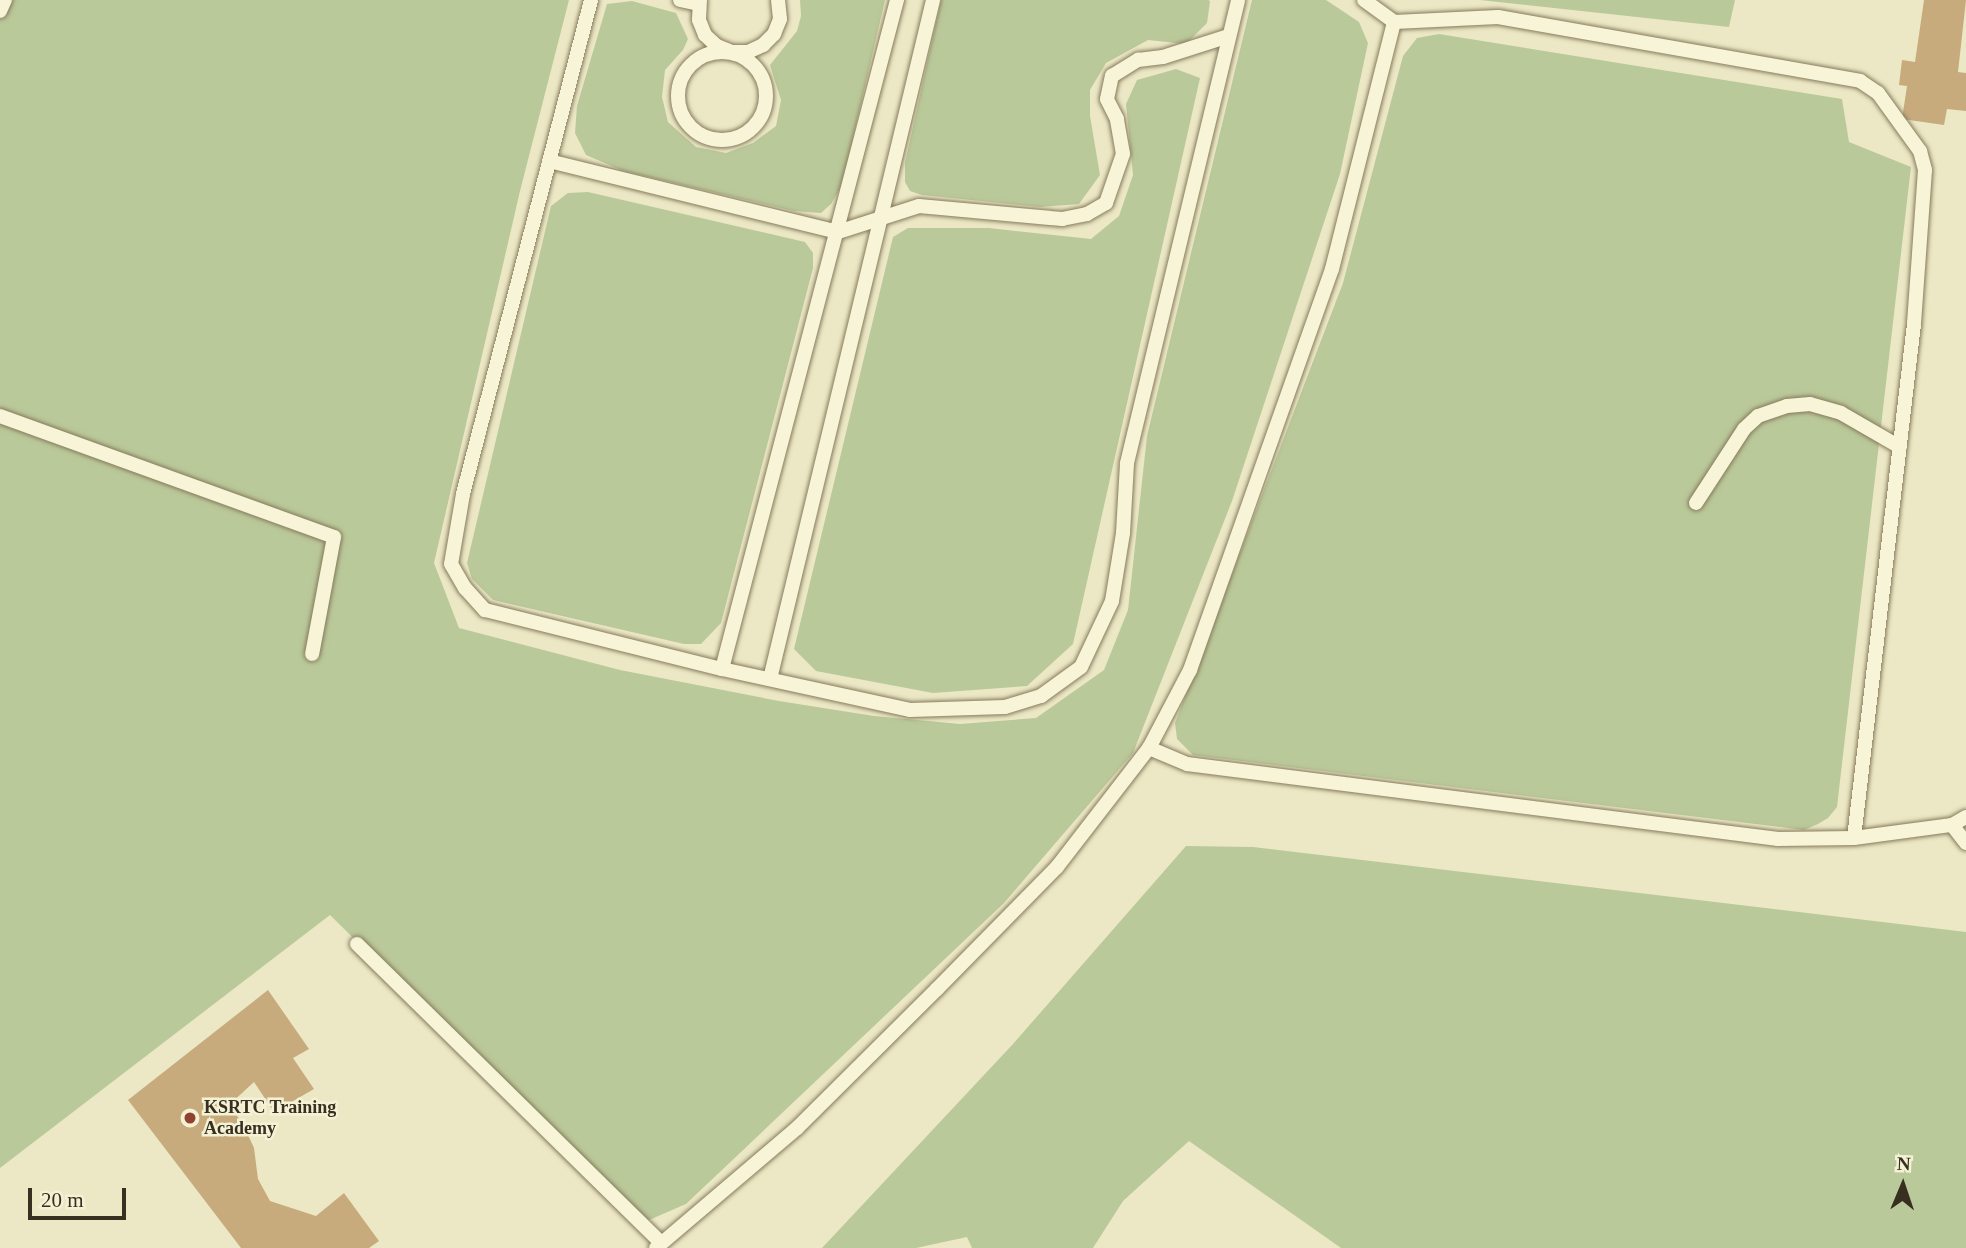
<!DOCTYPE html>
<style>
body{margin:0}
#map{position:relative;width:1966px;height:1248px;overflow:hidden;background:#ece8c5;font-family:"Times New Roman",serif}
div>[style]{position:absolute}
[style*='--x']{left:calc(var(--x)*1px);top:calc(var(--y)*1px);width:calc(var(--w)*1px);rotate:calc(var(--a)*1deg)}
.green>*{inset:0;background:#bac99a}
.building>*{inset:0;background:#c8ab7d}
.roads{filter:drop-shadow(0 0 2px #867b5c) drop-shadow(0 0 2px #867b5c)}
.service>*{height:14px;margin:-7px;padding:0 7px;transform-origin:7px;border-radius:7px;background:#f7f4d8}
.service>.ring{margin:-7px;padding:0;box-sizing:content-box;background:none;border:14px solid #f7f4d8;border-radius:50%}
.dots>*{width:19px;height:19px;translate:-50% -50%;box-sizing:border-box;border:4px solid #f4f1d5;border-radius:50%}
span{translate:-50% -50%;white-space:nowrap;text-align:center;line-height:1.15;-webkit-text-stroke:5px #f4f1d5;paint-order:stroke}
.poi-label{font-size:18px;color:#372f1f;font-weight:700}
.left{translate:0 -50%;text-align:left}
.north{position:absolute;left:1868px;top:1150px;width:70px;height:70px;-webkit-text-stroke:5px #f4f1d5;paint-order:stroke;rotate:2deg;font-size:19px;font-weight:700;line-height:28px;text-align:center;color:#372f1f}
.north::after{content:'';display:block;margin:auto;width:24px;height:32px;background:#372f1f;clip-path:polygon(50% 0,100% 100%,50% 72%,0 100%)}
.scale{position:absolute;left:28px;top:1188px;width:98px;height:32px;box-sizing:border-box;border:4px solid #372f1f;border-top:0;padding-left:9px;font-size:21px;line-height:24px;white-space:nowrap;color:#372f1f;-webkit-text-stroke:5px #f4f1d5;paint-order:stroke}
</style>
<div id="map">
<div class="green">
<div style="clip-path:polygon(0 0,569px 0,520px 191px,434px 563px,459px 628px,620px 670px,779px 701px,874px 716px,960px 724px,1036px 718px,1104px 670px,1128px 610px,1147px 436px,1252px 0,1326px 0,1359px 22px,1368px 43px,1340px 174px,1232px 501px,1133px 753px,1004px 903px,686px 1204px,649px 1220px,562px 1144px,330px 915px,0 1168px)"></div>
<div style="clip-path:polygon(800px 0,885px 0,842px 185px,831px 204px,821px 213px,794px 211px,623px 171px,586px 155px,575px 133px,577px 106px,607px 4px,632px 1px,676px 13px,688px 39px,683px 50px,665px 70px,662px 97px,668px 122px,696px 147px,726px 153px,753px 143px,776px 126px,781px 100px,770px 65px,797px 31px,801px 16px)"></div>
<div style="clip-path:polygon(941px 0,1209px 0,1210px 2px,1207px 23px,1186px 44px,1148px 40px,1106px 63px,1090px 90px,1090px 116px,1100px 175px,1079px 204px,1040px 207px,922px 195px,910px 191px,905px 182px,905px 163px)"></div>
<div style="clip-path:polygon(1480px 0,1735px 0,1729px 27px)"></div>
<div style="clip-path:polygon(1439px 34px,1842px 99px,1849px 142px,1911px 167px,1837px 807px,1828px 818px,1818px 824px,1804px 830px,1193px 755px,1177px 739px,1175px 723px,1343px 283px,1403px 56px,1417px 38px)"></div>
<div style="clip-path:polygon(1176px 69px,1200px 78px,1073px 644px,1027px 686px,933px 693px,816px 671px,794px 649px,893px 237px,908px 228px,989px 228px,1091px 239px,1119px 216px,1133px 175px,1126px 104px,1137px 80px)"></div>
<div style="clip-path:polygon(588px 192px,805px 242px,813px 253px,813px 268px,721px 623px,701px 644px,684px 644px,493px 600px,472px 579px,467px 563px,551px 206px,568px 193px)"></div>
<div style="clip-path:polygon(1186px 846px,1253px 847px,1966px 932px,1966px 1248px,1341px 1248px,1189px 1141px,1123px 1201px,1093px 1248px,972px 1248px,967px 1237px,916px 1248px,822px 1248px,1013px 1044px)"></div>
</div>
<div class="building">
<div style="clip-path:polygon(1924px 0,1966px 0,1958px 72px,1966px 73px,1966px 111px,1947px 109px,1944px 125px,1902px 119px,1907px 86px,1899px 85px,1902px 60px,1915px 62px)"></div>
<div style="clip-path:polygon(268px 990px,309px 1049px,293px 1058px,314px 1089px,274px 1112px,254px 1082px,229px 1105px,243px 1124px,254px 1148px,258px 1179px,270px 1201px,316px 1216px,344px 1193px,379px 1241px,369px 1248px,241px 1248px,128px 1100px)"></div>
</div>
<div class="roads">
<div class="service">
<div style="--x:591;--y:0;--w:510;--a:104.53"></div>
<div style="--x:463;--y:494;--w:71;--a:99.7"></div>
<div style="--x:451;--y:564;--w:28;--a:60"></div>
<div style="--x:465;--y:588;--w:30;--a:48"></div>
<div style="--x:485;--y:610;--w:244;--a:14"></div>
<div style="--x:722;--y:669;--w:192;--a:12.3"></div>
<div style="--x:910;--y:710;--w:95;--a:-1.8"></div>
<div style="--x:1005;--y:707;--w:38;--a:-17"></div>
<div style="--x:1041;--y:696;--w:49;--a:-35.9"></div>
<div style="--x:1081;--y:667;--w:73;--a:-64.8"></div>
<div style="--x:1112;--y:601;--w:69;--a:-80.8"></div>
<div style="--x:1123;--y:533;--w:70;--a:-86.7"></div>
<div style="--x:1127;--y:463;--w:476;--a:-76.5"></div>
<div style="--x:680;--y:0;--w:19;--a:12"></div>
<div style="--x:700;--y:0;--w:20;--a:93"></div>
<div style="--x:699;--y:20;--w:16;--a:68"></div>
<div style="--x:705;--y:35;--w:16;--a:43"></div>
<div style="--x:717;--y:46;--w:16;--a:22"></div>
<div style="--x:732;--y:52;--w:16;--a:0"></div>
<div style="--x:748;--y:52;--w:17;--a:-25"></div>
<div style="--x:763;--y:45;--w:16;--a:-45"></div>
<div style="--x:774;--y:34;--w:16;--a:-68"></div>
<div style="--x:780;--y:19;--w:19;--a:-96"></div>
<div style="--x:1364;--y:0;--w:37;--a:36"></div>
<div style="--x:0;--y:11;--w:12;--a:-66"></div>
<div class="ring" style="left:678px;top:52px;width:74px;height:74px"></div>
<div style="--x:549;--y:161;--w:298;--a:13.8"></div>
<div style="--x:838;--y:232;--w:85;--a:-17.8"></div>
<div style="--x:919;--y:206;--w:144;--a:5.2"></div>
<div style="--x:1062;--y:219;--w:25;--a:-11"></div>
<div style="--x:1087;--y:214;--w:22;--a:-30"></div>
<div style="--x:1106;--y:203;--w:52;--a:-70.9"></div>
<div style="--x:1123;--y:154;--w:36;--a:-100"></div>
<div style="--x:1117;--y:119;--w:22;--a:-117"></div>
<div style="--x:1107;--y:99;--w:24;--a:-78"></div>
<div style="--x:1112;--y:76;--w:31;--a:-32"></div>
<div style="--x:1138;--y:60;--w:25;--a:-7"></div>
<div style="--x:1163;--y:57;--w:69;--a:-17.7"></div>
<div style="--x:0;--y:416;--w:355;--a:19.9"></div>
<div style="--x:334;--y:537;--w:119;--a:100.6"></div>
<div style="--x:1696;--y:503;--w:88;--a:-57"></div>
<div style="--x:1744;--y:429;--w:19;--a:-43"></div>
<div style="--x:1758;--y:416;--w:31;--a:-19"></div>
<div style="--x:1787;--y:406;--w:23;--a:-5"></div>
<div style="--x:1810;--y:404;--w:32;--a:16"></div>
<div style="--x:1841;--y:413;--w:68;--a:30"></div>
<div style="--x:722;--y:669;--w:692;--a:-75.34"></div>
<div style="--x:770;--y:679;--w:698;--a:-76.5"></div>
<div style="--x:1149;--y:748;--w:41;--a:22.8"></div>
<div style="--x:1187;--y:764;--w:596;--a:7.23"></div>
<div style="--x:1778;--y:839;--w:76;--a:-0.8"></div>
<div style="--x:1854;--y:838;--w:99;--a:-7.6"></div>
<div style="--x:1952;--y:825;--w:16;--a:-30"></div>
<div style="--x:1952;--y:825;--w:23;--a:52"></div>
<div style="--x:357;--y:944;--w:426;--a:44.5"></div>
<div style="--x:656;--y:1248;--w:185;--a:-40.4"></div>
<div style="--x:797;--y:1128;--w:197;--a:-44.8"></div>
<div style="--x:937;--y:989;--w:171;--a:-45.5"></div>
<div style="--x:1057;--y:867;--w:150;--a:-52.3"></div>
<div style="--x:1149;--y:748;--w:88;--a:-62.3"></div>
<div style="--x:1190;--y:670;--w:425;--a:-70.5"></div>
<div style="--x:1332;--y:269;--w:255;--a:-75.9"></div>
<div style="--x:1394;--y:22;--w:104;--a:-2.8"></div>
<div style="--x:1498;--y:17;--w:368;--a:10"></div>
<div style="--x:1860;--y:81;--w:22;--a:34"></div>
<div style="--x:1878;--y:93;--w:72;--a:54.1"></div>
<div style="--x:1920;--y:151;--w:20;--a:75"></div>
<div style="--x:1925;--y:170;--w:154;--a:94.1"></div>
<div style="--x:1914;--y:324;--w:517;--a:96.66"></div>
</div>
</div>
<div class="dots">
<div style="left:190px;top:1118px;background:#924330"></div>
</div>
<div class="poi-label">
<span class="left" style="left:204px;top:1118px">KSRTC Training<br>Academy</span>
</div>
<div class="north">N</div>
<div class="scale">20 m</div>
</div>
